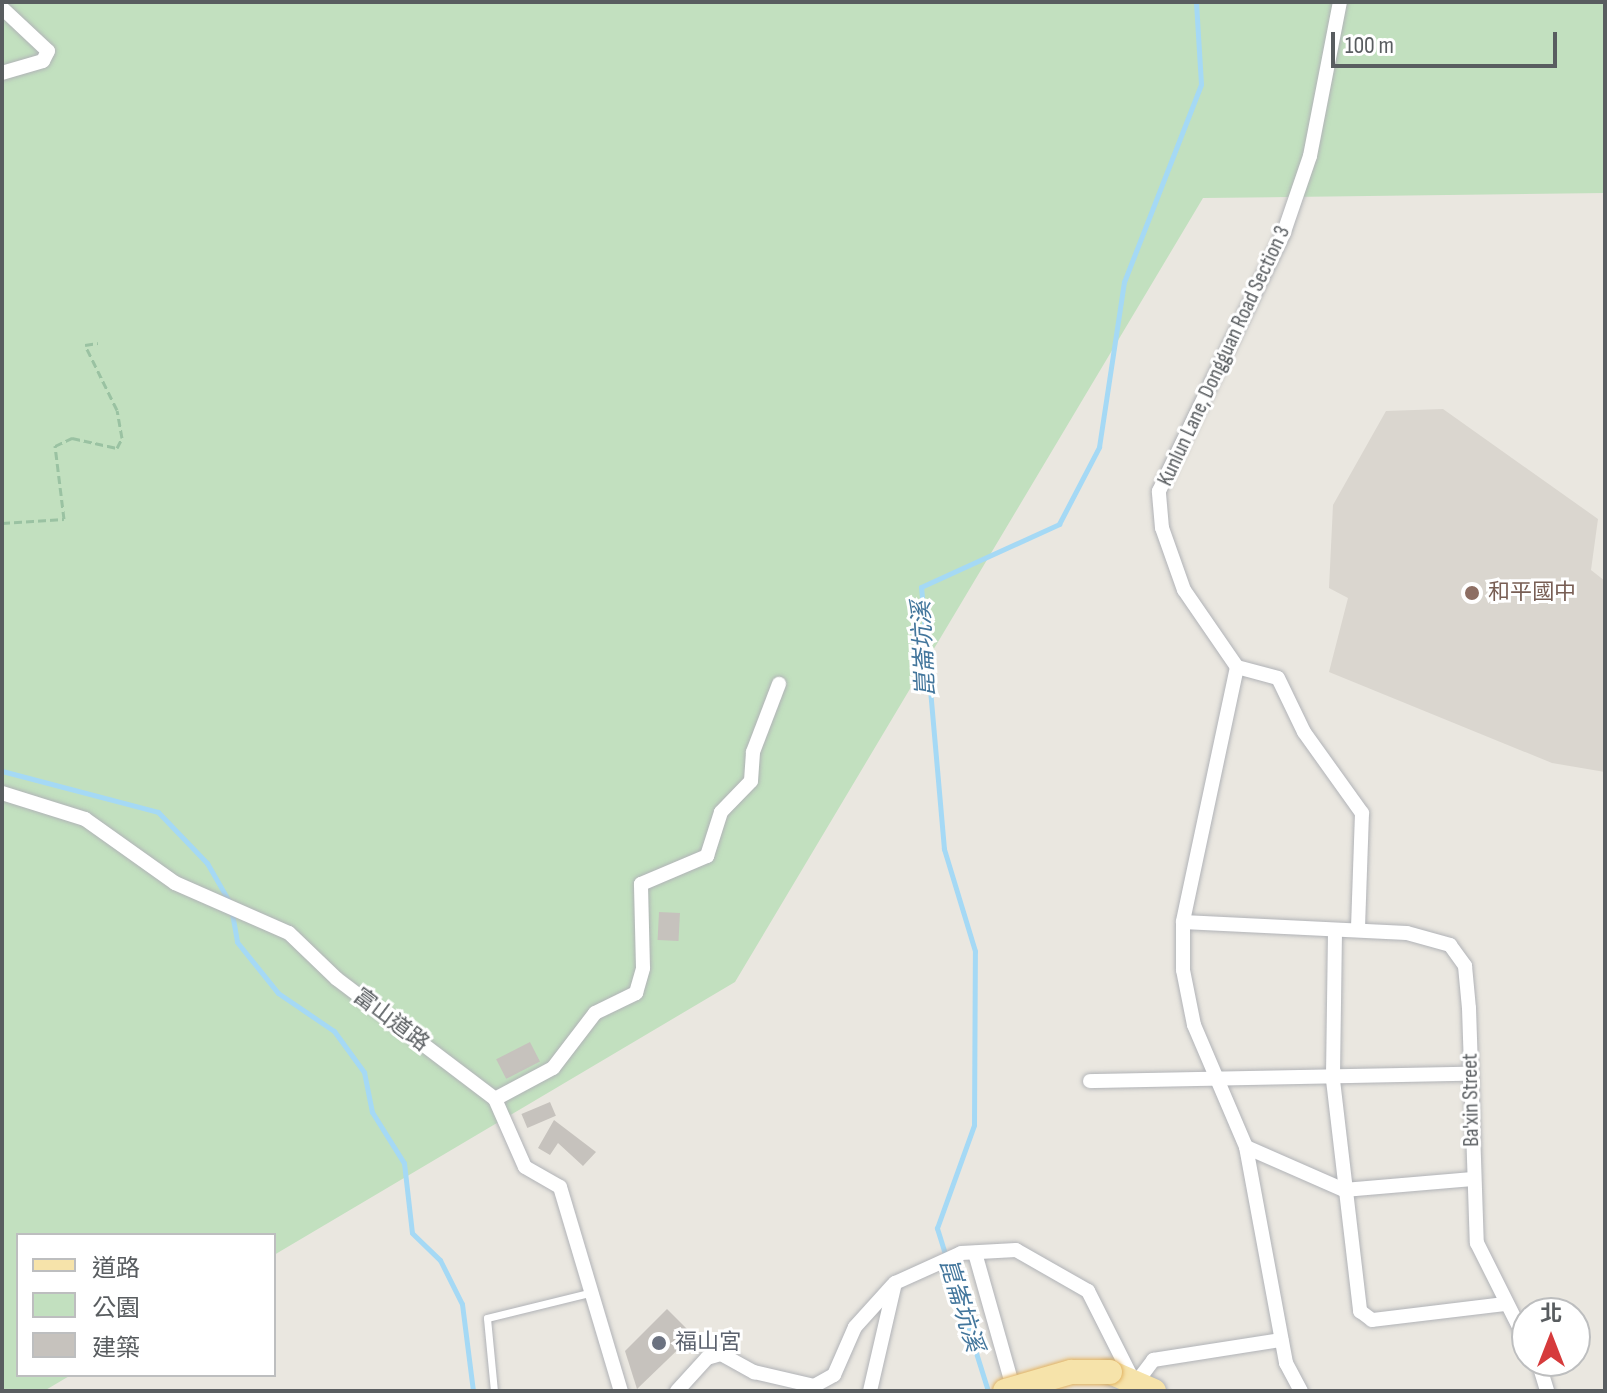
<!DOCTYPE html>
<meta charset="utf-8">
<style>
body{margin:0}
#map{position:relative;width:1607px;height:1393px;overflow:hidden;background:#eae7e0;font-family:"Sofia Sans Condensed","Noto Sans TC",sans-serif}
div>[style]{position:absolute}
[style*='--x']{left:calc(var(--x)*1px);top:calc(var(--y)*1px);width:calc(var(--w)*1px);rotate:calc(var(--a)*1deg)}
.education>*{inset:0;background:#dad6cf}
.green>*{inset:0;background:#c2e0bf}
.stream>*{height:5px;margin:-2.5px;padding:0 2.5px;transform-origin:2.5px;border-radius:2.5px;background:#a5d9f5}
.building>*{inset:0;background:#c6c2bd;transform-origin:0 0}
.path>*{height:3px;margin-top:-1.5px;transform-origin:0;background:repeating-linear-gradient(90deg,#9ac2a2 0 8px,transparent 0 12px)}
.roads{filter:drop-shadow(0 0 2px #b1b3b7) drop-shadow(0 0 2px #b1b3b7)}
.service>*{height:7px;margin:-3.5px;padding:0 3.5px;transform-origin:3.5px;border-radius:3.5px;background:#fff}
.minor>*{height:14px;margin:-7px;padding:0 7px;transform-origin:7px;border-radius:7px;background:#fff}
.primary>*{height:24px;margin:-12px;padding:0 12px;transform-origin:12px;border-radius:12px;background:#f6e3aa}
.bridges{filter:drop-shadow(0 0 2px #e2b362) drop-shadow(0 0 2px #e2b362)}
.primary-bridge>*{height:24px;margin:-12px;padding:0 12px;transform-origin:12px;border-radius:12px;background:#f6e3aa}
.dots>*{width:22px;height:22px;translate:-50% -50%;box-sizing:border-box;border:4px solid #fff;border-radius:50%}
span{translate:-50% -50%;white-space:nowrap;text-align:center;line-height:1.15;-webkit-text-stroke:6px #fff;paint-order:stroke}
.street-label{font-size:22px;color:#595d60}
.education-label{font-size:22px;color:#785e54}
.left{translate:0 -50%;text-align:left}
.worship-label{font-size:22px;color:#5b616d}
.water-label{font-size:24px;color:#43769c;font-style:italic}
.frame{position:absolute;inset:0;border:4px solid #595d60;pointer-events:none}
.legend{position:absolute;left:16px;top:1233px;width:260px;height:144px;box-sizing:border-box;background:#fff;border:2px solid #bdbebf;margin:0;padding:10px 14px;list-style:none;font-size:24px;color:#595d60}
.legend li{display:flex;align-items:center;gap:16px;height:40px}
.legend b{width:40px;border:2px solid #bdbebf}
.north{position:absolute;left:1511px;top:1297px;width:80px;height:80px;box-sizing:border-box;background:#fff;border:2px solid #bdbebf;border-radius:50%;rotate:0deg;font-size:22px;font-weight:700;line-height:32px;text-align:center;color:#595d60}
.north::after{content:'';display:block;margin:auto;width:28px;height:36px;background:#d63b3c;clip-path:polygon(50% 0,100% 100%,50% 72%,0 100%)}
.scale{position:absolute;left:1331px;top:32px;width:226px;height:36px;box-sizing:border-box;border:4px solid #595d60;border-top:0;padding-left:10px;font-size:24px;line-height:28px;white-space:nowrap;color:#595d60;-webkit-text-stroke:6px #fff;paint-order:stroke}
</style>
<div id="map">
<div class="education">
<div style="clip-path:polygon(1443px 409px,1598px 519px,1591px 570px,1605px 581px,1605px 772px,1552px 763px,1329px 672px,1348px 598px,1329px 588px,1333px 505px,1386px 411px)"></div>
</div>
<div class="green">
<div style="clip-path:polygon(2px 2px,1605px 2px,1605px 193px,1203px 198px,735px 982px,274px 1255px,274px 1235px,18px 1235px,18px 1375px,71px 1375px,44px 1391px,2px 1391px)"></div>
</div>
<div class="stream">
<div style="--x:2;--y:771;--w:161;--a:14.7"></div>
<div style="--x:158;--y:812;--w:71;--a:46.1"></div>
<div style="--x:207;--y:863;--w:46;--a:60.1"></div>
<div style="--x:232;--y:913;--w:29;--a:80"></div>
<div style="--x:237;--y:942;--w:65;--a:51.2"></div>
<div style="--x:278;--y:993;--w:68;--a:34.2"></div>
<div style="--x:334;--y:1031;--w:51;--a:53.8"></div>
<div style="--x:364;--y:1072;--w:41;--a:78.7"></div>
<div style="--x:372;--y:1112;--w:60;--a:57.9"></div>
<div style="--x:404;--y:1163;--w:70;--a:83.5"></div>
<div style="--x:412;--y:1233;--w:39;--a:44"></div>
<div style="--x:440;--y:1260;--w:49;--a:63.4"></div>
<div style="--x:462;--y:1304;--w:88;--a:82.8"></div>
<div style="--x:988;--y:1391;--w:171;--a:-107.4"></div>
<div style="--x:937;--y:1228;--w:109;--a:-70.2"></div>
<div style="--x:974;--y:1125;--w:174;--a:-89.7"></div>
<div style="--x:975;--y:951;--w:107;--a:-106.9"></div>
<div style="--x:944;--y:849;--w:263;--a:-95"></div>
<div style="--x:921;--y:587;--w:152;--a:-24.5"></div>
<div style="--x:1059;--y:524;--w:87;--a:-62.5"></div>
<div style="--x:1099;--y:447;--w:167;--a:-81.4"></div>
<div style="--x:1124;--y:282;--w:212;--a:-68.7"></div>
<div style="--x:1201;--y:84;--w:82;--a:-93.5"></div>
</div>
<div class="building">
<div style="left:659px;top:912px;width:21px;height:28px;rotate:3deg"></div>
<div style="left:530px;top:1042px;width:22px;height:38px;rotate:63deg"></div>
<div style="left:550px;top:1102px;width:15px;height:31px;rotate:67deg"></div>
<div style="clip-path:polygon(554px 1120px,596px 1152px,583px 1166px,558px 1143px,550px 1155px,538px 1148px)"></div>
<div style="clip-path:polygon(667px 1309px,693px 1335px,637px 1389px,625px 1351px)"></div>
</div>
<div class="path">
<div style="--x:2;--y:523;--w:62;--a:-3.7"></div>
<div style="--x:64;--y:519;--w:74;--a:-97"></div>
<div style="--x:55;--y:446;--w:19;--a:-25"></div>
<div style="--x:72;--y:438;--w:46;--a:12.5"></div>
<div style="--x:117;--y:448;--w:11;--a:-63"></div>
<div style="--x:122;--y:438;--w:28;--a:-100"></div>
<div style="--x:117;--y:410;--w:72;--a:-116.2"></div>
<div style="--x:85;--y:345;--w:13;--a:-9"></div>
</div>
<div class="roads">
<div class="service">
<div style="--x:494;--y:1391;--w:73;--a:-95.5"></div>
<div style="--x:487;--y:1318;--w:109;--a:-13.8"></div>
</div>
<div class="minor">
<div style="--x:2;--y:8;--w:63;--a:43.1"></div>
<div style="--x:48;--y:51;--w:11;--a:117"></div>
<div style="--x:43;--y:61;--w:43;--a:163.7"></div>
<div style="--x:1237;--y:667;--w:261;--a:102"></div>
<div style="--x:1183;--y:922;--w:48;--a:90"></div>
<div style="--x:1183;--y:970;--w:56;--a:78.7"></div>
<div style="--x:1194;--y:1025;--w:133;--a:66.9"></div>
<div style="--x:1246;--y:1147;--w:220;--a:79.5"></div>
<div style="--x:1286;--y:1363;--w:32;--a:62"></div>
<div style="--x:1237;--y:667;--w:93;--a:-124.5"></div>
<div style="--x:1184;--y:590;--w:66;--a:-109.5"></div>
<div style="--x:1162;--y:528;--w:37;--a:-95"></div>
<div style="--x:1159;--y:491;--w:288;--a:-64.2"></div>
<div style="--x:1284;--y:232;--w:80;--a:-71.1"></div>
<div style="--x:1310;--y:156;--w:157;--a:-79"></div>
<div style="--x:1237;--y:667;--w:42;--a:15"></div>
<div style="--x:1278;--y:678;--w:60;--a:64.3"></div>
<div style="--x:1304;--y:732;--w:100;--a:54.4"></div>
<div style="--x:1362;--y:813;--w:117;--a:92"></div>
<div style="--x:2;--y:793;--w:87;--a:17.4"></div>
<div style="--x:85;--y:819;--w:110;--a:35.4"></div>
<div style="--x:175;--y:883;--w:124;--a:23.7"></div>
<div style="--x:289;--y:933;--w:66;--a:43.8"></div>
<div style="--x:337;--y:979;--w:198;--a:37.2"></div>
<div style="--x:495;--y:1099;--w:74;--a:66.2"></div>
<div style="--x:525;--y:1167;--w:40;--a:29.7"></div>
<div style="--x:560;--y:1187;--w:213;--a:73.4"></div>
<div style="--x:1183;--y:922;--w:224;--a:2.8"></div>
<div style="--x:1407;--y:933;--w:45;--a:15.6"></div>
<div style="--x:1450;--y:945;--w:26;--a:54"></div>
<div style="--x:1465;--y:966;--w:42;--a:84.6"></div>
<div style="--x:1469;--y:1008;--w:235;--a:88.1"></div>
<div style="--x:1477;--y:1243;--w:112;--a:63.4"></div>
<div style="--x:1335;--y:932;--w:148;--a:90.8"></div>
<div style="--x:1333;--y:1080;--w:233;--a:83.3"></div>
<div style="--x:1360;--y:1311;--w:15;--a:37"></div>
<div style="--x:1372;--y:1320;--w:133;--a:-6.9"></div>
<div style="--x:1090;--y:1081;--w:381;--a:-1.1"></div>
<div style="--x:495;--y:1099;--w:66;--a:-28.1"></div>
<div style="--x:553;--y:1068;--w:69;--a:-52.6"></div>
<div style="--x:595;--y:1013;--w:46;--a:-26"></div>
<div style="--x:636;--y:993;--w:26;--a:-74"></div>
<div style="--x:643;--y:968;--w:84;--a:-91.4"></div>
<div style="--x:641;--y:884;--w:72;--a:-23"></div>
<div style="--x:707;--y:856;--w:46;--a:-72.3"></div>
<div style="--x:721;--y:812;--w:43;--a:-45.9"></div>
<div style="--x:751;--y:781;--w:29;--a:-86"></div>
<div style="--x:753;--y:752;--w:73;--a:-69.1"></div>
<div style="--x:1246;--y:1147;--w:107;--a:23.7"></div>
<div style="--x:1344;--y:1190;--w:129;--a:-4.9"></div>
<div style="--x:975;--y:1253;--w:143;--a:74.2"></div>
<div style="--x:1538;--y:1361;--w:31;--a:73"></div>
<div style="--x:1133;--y:1387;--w:34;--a:-53"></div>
<div style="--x:1153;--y:1360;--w:130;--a:-8.9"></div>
<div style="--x:677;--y:1391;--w:45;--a:-47.7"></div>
<div style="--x:707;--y:1358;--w:15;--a:-16"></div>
<div style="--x:721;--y:1354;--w:38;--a:29"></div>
<div style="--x:754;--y:1372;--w:62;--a:13.1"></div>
<div style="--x:814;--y:1386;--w:23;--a:-29"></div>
<div style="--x:834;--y:1375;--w:52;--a:-66.4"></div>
<div style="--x:855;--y:1327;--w:57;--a:-47.9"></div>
<div style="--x:870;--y:1391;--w:111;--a:-77"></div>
<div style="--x:895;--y:1283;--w:72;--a:-24.4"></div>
<div style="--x:961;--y:1253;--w:55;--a:-3.1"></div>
<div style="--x:1016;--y:1250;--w:83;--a:29.7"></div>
<div style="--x:1088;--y:1291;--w:102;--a:63.2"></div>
</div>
<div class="primary">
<div style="--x:1110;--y:1372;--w:48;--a:23.4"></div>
</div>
</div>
<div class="bridges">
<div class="primary-bridge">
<div style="--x:1005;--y:1391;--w:69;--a:-16.1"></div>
<div style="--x:1071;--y:1372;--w:39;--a:0"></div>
</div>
</div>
<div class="dots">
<div style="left:1472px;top:593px;background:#8d6e63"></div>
<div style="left:659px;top:1343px;background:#6b7280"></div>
</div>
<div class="street-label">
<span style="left:1224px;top:356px;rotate:-65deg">Kunlun Lane, Dongguan Road Section 3</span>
<span style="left:391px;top:1020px;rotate:37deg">富山道路</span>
<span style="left:1471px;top:1100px;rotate:-91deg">Ba'xin Street</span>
</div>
<div class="education-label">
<span class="left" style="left:1488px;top:593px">和平國中</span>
</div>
<div class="worship-label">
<span class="left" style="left:675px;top:1343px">福山宮</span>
</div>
<div class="water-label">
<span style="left:924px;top:649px;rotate:-93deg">崑崙坑溪</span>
<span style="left:961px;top:1305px;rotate:73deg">崑崙坑溪</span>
</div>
<div class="frame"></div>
<ul class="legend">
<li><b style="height:10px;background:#f6e3aa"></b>道路</li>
<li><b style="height:22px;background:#c2e0bf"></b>公園</li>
<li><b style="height:22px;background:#c6c2bd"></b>建築</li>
</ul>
<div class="north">北</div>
<div class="scale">100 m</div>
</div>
